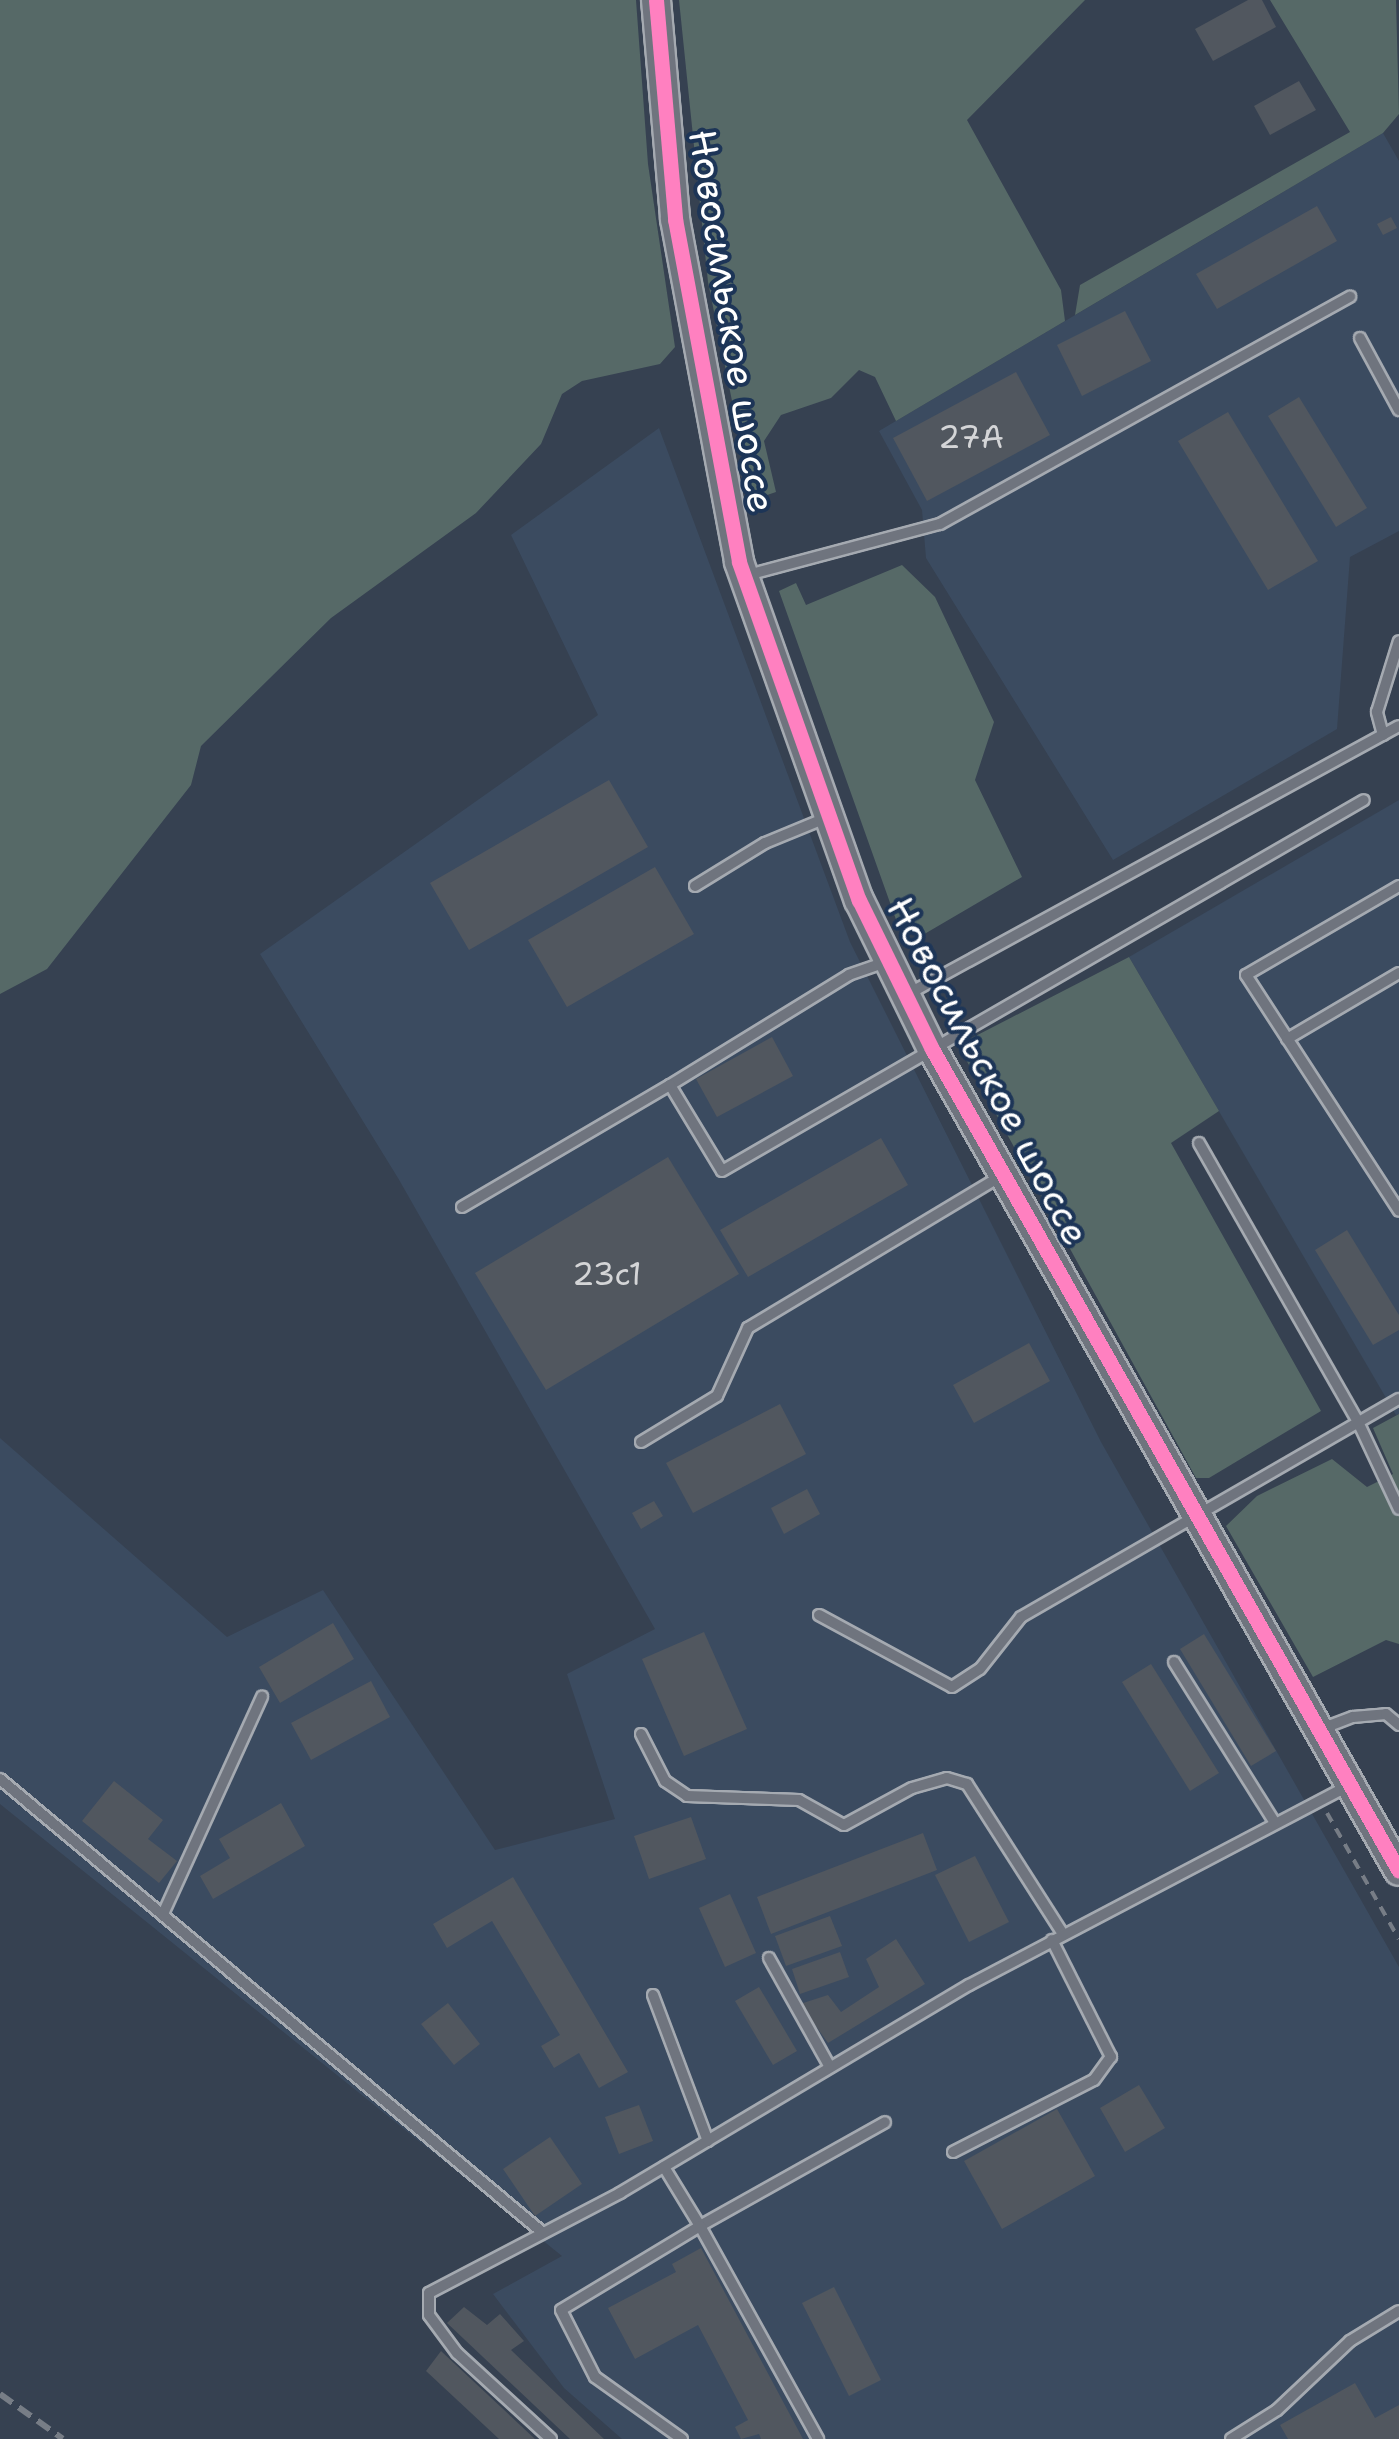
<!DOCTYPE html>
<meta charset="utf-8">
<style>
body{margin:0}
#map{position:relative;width:1399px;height:2439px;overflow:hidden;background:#364151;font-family:"Shantell Sans",sans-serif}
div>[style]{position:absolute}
.built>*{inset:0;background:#3b4b60}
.green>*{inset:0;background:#566967}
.building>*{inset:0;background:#51575f}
.path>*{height:4px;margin-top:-2px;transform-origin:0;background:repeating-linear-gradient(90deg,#777d86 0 10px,transparent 0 18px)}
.roads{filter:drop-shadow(2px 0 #a5aab1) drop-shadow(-2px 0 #a5aab1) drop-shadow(0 2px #a5aab1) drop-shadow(0 -2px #a5aab1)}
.lane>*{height:10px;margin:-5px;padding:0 5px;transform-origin:5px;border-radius:5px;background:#6f747e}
.secondary>*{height:28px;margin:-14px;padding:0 14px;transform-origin:14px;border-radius:14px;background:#6f747e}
.rail>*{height:6px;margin-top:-3px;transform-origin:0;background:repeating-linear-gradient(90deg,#777d86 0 15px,transparent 0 23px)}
.cycleway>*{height:15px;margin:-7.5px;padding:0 7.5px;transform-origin:7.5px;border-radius:7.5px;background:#ff80c0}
span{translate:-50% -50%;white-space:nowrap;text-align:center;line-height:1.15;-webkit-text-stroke:8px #1d3557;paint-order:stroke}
.number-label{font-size:32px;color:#d4d5d7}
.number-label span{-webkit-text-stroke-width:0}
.street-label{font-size:38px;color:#fff}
</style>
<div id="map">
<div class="built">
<i style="clip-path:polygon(1383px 133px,1399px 161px,1399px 531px,1350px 557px,1337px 729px,1113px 860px,926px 558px,922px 510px,879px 431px)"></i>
<i style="clip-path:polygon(659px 428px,850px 942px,1101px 1442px,1399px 1967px,1399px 2439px,622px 2439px,564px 2388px,493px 2294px,562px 2256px,0 1804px,0 1438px,227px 1637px,323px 1590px,495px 1850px,615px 1819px,567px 1674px,655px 1629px,398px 1178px,260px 954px,598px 715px,511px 535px)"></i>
<i style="clip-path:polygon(1399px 800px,1399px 1414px,1396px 1415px,1129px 957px)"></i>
</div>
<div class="green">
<i style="clip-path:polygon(0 0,636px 0,648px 164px,675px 347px,660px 364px,582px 381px,562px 394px,541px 444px,476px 513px,331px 618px,201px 746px,191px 785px,47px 969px,0 994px)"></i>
<i style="clip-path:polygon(679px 0,1085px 0,967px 120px,1061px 290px,1065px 321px,896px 421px,875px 377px,859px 370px,831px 398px,781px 415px,764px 441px,776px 492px,752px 500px,708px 282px)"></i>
<i style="clip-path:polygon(1270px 0,1396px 0,1399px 114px,1383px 133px,1075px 315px,1080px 285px,1350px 132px)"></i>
<i style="clip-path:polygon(902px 565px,935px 597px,994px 722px,975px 780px,1022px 877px,921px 936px,899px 928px,779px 591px,796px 583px,806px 605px)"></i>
<i style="clip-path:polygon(1129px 957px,1219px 1111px,1171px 1143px,1321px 1411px,1209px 1478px,1196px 1478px,958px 1045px)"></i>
<i style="clip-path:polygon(1399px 1414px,1399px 1644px,1386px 1640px,1313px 1677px,1226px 1526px,1257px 1496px,1332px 1459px,1367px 1487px,1393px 1474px,1373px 1428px)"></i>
</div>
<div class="building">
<i style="clip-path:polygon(1248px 0,1262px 0,1276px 27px,1213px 61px,1195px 29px)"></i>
<i style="clip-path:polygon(1299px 81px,1316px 110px,1270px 135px,1254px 106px)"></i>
<i style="clip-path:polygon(1317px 206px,1337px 241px,1217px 309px,1196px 274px)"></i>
<i style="clip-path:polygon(1391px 217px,1397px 228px,1383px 235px,1377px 224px)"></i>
<i style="clip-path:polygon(1125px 311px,1151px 361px,1082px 396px,1057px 345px)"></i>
<i style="clip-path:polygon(1016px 372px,1050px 435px,927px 501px,893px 438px)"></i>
<i style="clip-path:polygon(1299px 397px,1367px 508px,1336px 527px,1268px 416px)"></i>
<i style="clip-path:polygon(1228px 412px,1318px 561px,1268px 590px,1178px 441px)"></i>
<i style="clip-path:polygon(609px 780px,648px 847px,469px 950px,430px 883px)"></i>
<i style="clip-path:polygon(655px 867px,694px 934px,567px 1007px,528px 940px)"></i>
<i style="clip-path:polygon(772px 1037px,793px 1076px,717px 1117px,696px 1079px)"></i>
<i style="clip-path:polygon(881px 1138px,908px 1185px,748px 1277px,720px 1230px)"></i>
<i style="clip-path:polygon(668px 1157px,739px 1274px,546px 1390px,475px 1273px)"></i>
<i style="clip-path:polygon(1347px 1230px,1399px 1315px,1399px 1330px,1373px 1345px,1315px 1250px)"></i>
<i style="clip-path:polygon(1029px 1343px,1050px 1381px,974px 1423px,953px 1385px)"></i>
<i style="clip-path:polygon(780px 1404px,806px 1454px,693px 1513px,666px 1463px)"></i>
<i style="clip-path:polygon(807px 1489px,820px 1514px,784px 1534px,771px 1508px)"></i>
<i style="clip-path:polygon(654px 1501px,663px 1516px,641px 1529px,632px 1513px)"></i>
<i style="clip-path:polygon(333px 1623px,354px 1659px,280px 1703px,259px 1667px)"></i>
<i style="clip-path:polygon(704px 1632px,747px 1729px,684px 1756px,642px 1659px)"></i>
<i style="clip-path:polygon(1204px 1634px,1276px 1751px,1251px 1766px,1180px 1649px)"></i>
<i style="clip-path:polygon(1151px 1664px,1219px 1773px,1190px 1791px,1122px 1682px)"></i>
<i style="clip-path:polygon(371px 1681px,390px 1717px,311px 1760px,291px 1723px)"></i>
<i style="clip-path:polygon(114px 1781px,163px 1820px,148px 1839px,177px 1861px,159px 1883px,82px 1821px)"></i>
<i style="clip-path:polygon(281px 1803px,305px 1846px,213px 1899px,200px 1876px,230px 1858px,219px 1839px)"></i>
<i style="clip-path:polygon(691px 1817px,706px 1859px,649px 1879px,634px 1836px)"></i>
<i style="clip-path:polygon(923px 1833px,937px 1870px,771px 1934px,757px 1897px)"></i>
<i style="clip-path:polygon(975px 1856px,1009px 1922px,969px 1942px,935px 1875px)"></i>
<i style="clip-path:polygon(513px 1877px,628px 2072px,599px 2088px,579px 2053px,554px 2068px,541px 2046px,560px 2035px,492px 1921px,447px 1948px,433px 1924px)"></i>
<i style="clip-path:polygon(730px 1894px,756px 1953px,725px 1967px,699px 1908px)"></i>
<i style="clip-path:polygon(830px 1916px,842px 1946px,786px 1966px,775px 1936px)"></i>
<i style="clip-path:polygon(896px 1939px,925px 1984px,828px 2043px,800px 2004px,828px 1995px,841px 2012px,879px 1987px,866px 1959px)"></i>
<i style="clip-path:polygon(840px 1952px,849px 1977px,800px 1994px,792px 1969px)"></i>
<i style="clip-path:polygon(759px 1987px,797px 2051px,773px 2065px,735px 2001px)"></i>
<i style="clip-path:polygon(448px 2003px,480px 2044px,454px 2065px,421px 2024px)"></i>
<i style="clip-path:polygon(1139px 2085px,1165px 2128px,1125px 2152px,1100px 2108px)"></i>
<i style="clip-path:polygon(639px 2105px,653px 2141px,619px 2154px,605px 2117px)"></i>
<i style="clip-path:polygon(1057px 2109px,1095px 2176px,1002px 2229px,964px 2161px)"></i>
<i style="clip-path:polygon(550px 2137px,582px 2184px,535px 2216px,503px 2169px)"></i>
<i style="clip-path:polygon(701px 2248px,803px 2439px,761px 2439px,759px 2434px,741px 2439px,735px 2427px,748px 2420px,698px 2325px,635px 2359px,608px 2308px,676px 2272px,672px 2264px)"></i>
<i style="clip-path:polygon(834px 2287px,881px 2380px,849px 2396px,802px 2303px)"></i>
<i style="clip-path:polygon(464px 2307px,487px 2325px,500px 2314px,524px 2341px,511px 2350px,604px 2439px,570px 2439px,447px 2323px)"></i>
<i style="clip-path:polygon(441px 2351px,535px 2439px,499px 2439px,426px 2371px)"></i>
<i style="clip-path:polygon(1355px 2383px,1375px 2418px,1399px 2405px,1399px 2439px,1288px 2439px,1280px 2425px)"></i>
</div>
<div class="path">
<i style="left:1327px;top:1813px;width:145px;rotate:60.3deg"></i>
</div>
<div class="roads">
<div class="lane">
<i style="left:1360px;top:338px;width:82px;rotate:61.6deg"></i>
<i style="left:744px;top:576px;width:203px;rotate:-14.9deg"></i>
<i style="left:940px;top:524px;width:469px;rotate:-29deg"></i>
<i style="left:1383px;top:735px;width:24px;rotate:-105deg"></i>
<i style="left:1377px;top:712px;width:74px;rotate:-72.8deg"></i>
<i style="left:695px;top:886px;width:82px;rotate:-31.6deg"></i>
<i style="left:765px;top:843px;width:68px;rotate:-22.4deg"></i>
<i style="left:1399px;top:886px;width:177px;rotate:149.8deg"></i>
<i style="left:1246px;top:975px;width:281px;rotate:57deg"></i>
<i style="left:886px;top:962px;width:39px;rotate:161deg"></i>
<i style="left:849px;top:975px;width:210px;rotate:148.4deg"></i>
<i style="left:670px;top:1085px;width:100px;rotate:58.8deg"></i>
<i style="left:722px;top:1171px;width:741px;rotate:-30.02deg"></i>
<i style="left:908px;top:994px;width:559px;rotate:-28.63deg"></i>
<i style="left:1287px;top:1039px;width:130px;rotate:-30.5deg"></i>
<i style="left:1199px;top:1143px;width:321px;rotate:60.3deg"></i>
<i style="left:1358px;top:1422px;width:96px;rotate:64.8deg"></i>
<i style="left:462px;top:1207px;width:241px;rotate:-30.4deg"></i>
<i style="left:641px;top:1442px;width:89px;rotate:-31.2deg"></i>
<i style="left:717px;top:1396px;width:75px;rotate:-65.5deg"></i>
<i style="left:748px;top:1328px;width:297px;rotate:-31deg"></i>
<i style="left:819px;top:1615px;width:151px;rotate:28.4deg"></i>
<i style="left:952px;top:1687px;width:33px;rotate:-33deg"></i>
<i style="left:980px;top:1669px;width:66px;rotate:-51.7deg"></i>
<i style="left:1021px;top:1617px;width:436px;rotate:-30deg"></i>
<i style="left:1174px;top:1662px;width:190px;rotate:57.9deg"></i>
<i style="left:1321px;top:1729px;width:34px;rotate:-21deg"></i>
<i style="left:1353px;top:1717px;width:33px;rotate:-5deg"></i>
<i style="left:1386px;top:1714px;width:17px;rotate:40deg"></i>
<i style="left:641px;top:1734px;width:53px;rotate:62.9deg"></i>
<i style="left:665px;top:1781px;width:27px;rotate:34deg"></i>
<i style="left:687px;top:1796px;width:112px;rotate:2deg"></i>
<i style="left:799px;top:1800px;width:51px;rotate:29.1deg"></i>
<i style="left:844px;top:1825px;width:77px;rotate:-28.6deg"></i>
<i style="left:912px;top:1788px;width:36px;rotate:-16deg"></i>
<i style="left:947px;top:1778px;width:21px;rotate:17deg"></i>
<i style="left:967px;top:1784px;width:178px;rotate:57.4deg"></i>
<i style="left:0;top:1779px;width:706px;rotate:39.89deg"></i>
<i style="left:163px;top:1914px;width:239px;rotate:-65.5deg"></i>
<i style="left:769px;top:1958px;width:125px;rotate:60.8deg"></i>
<i style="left:653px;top:1995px;width:156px;rotate:69.4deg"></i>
<i style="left:953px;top:2152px;width:158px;rotate:-27.1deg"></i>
<i style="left:1094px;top:2080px;width:29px;rotate:-54deg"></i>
<i style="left:1111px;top:2057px;width:131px;rotate:-116.8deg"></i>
<i style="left:664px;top:2167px;width:69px;rotate:58.6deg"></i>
<i style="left:700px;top:2226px;width:212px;rotate:-29.3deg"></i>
<i style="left:551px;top:2439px;width:127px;rotate:-137.5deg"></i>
<i style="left:457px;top:2353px;width:47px;rotate:-126.4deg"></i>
<i style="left:429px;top:2315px;width:22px;rotate:-90deg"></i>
<i style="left:429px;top:2293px;width:216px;rotate:-27.6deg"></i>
<i style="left:620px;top:2193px;width:406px;rotate:-30.8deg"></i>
<i style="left:969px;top:1985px;width:430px;rotate:-27.7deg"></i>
<i style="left:682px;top:2439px;width:107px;rotate:-144.5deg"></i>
<i style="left:595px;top:2377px;width:75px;rotate:-116.9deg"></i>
<i style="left:561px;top:2310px;width:162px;rotate:-31.1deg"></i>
<i style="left:700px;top:2226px;width:244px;rotate:61deg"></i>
<i style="left:1231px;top:2439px;width:54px;rotate:-32.2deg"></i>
<i style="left:1277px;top:2410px;width:100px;rotate:-43.4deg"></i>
<i style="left:1350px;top:2341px;width:57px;rotate:-31.5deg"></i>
</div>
<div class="secondary">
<i style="left:656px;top:0;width:220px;rotate:85deg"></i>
<i style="left:675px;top:219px;width:349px;rotate:79.4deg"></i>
<i style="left:739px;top:562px;width:359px;rotate:70.5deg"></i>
<i style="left:859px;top:900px;width:166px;rotate:63.9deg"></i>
<i style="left:932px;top:1049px;width:945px;rotate:60.4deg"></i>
</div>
</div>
<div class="rail">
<i style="left:0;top:2394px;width:77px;rotate:35.5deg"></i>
</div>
<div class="cycleway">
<i style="left:656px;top:0;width:220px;rotate:85deg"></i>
<i style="left:675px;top:219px;width:349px;rotate:79.4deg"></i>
<i style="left:739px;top:562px;width:359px;rotate:70.5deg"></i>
<i style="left:859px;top:900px;width:166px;rotate:63.9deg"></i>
<i style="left:932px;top:1049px;width:945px;rotate:60.4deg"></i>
</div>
<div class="number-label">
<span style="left:971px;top:437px">27А</span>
<span style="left:607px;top:1274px">23с1</span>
</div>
<div class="street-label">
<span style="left:732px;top:321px;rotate:81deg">Новосильское шоссе</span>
<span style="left:988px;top:1071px;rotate:62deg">Новосильское шоссе</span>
</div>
</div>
